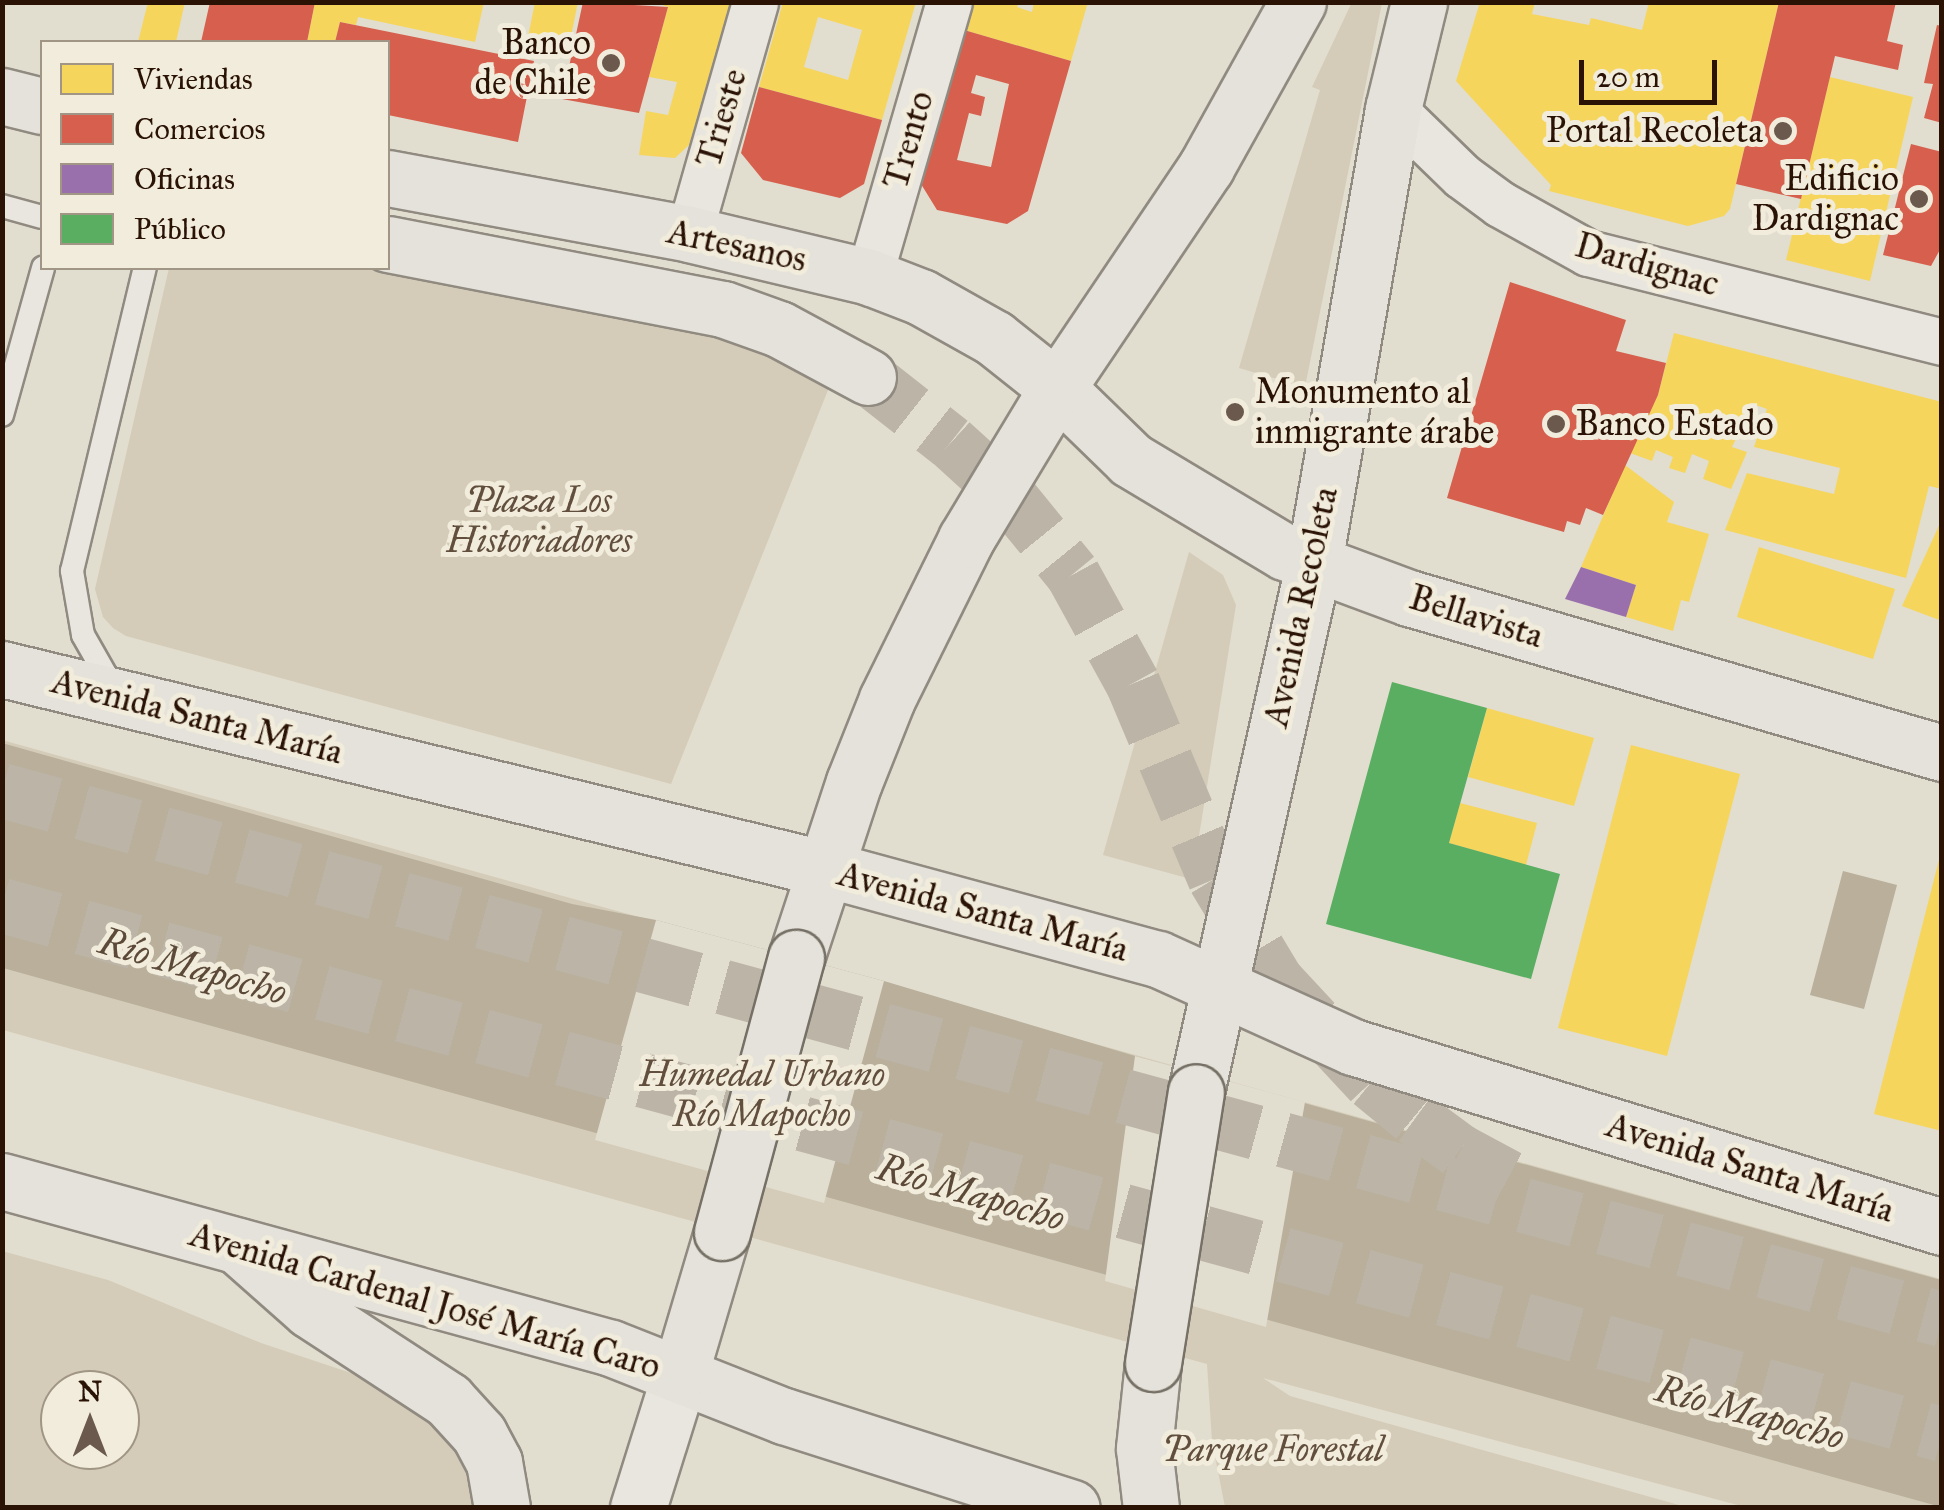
<!DOCTYPE html>
<meta charset="utf-8">
<style>
body{margin:0}
#map{position:relative;width:1944px;height:1510px;overflow:hidden;background:#e1ddcf;font-family:"IM FELL Great Primer",serif}
div>[style]{position:absolute}
.green>*{inset:0;background:#d4ccb8}
.water>*{inset:0;background:#b9af9b}
.pier>*{inset:0;background:#e1ddcf}
.homes>*{inset:0;background:#f6d55c}
.shops>*{inset:0;background:#d6604d}
.offices>*{inset:0;background:#9970ab}
.public>*{inset:0;background:#5aae61}
.motorway-tunnel>*{height:55px;margin-top:-27.5px;transform-origin:0;background:repeating-linear-gradient(90deg,#bcb4a7 0 55px,transparent 0 83px)}
.roads{filter:drop-shadow(2px 0 #908a81) drop-shadow(-2px 0 #908a81) drop-shadow(0 2px #908a81) drop-shadow(0 -2px #908a81)}
.service>*{height:22px;margin:-11px;padding:0 11px;transform-origin:11px;border-radius:11px;background:#e9e6df}
.minor>*{height:45px;margin:-22.5px;padding:0 22.5px;transform-origin:22.5px;border-radius:22.5px;background:#e9e6df}
.secondary>*{height:55px;margin:-27.5px;padding:0 27.5px;transform-origin:27.5px;border-radius:27.5px;background:#e9e6df}
.primary>*{height:55px;margin:-27.5px;padding:0 27.5px;transform-origin:27.5px;border-radius:27.5px;background:#e4e2da}
.motorway>*{height:55px;margin:-27.5px;padding:0 27.5px;transform-origin:27.5px;border-radius:27.5px;background:#e4e2da}
.bridges{filter:drop-shadow(2px 0 #767066) drop-shadow(-2px 0 #767066) drop-shadow(0 2px #767066) drop-shadow(0 -2px #767066)}
.primary-bridge>*{height:55px;margin:-27.5px;padding:0 27.5px;transform-origin:27.5px;border-radius:27.5px;background:#e4e2da}
.dots>*{width:28px;height:28px;translate:-50% -50%;box-sizing:border-box;border:5px solid #f1ecdb;border-radius:50%}
span{translate:-50% -50%;white-space:nowrap;text-align:center;line-height:1.15;-webkit-text-stroke:10px #f1ecdb;paint-order:stroke}
.poi-label{font-size:35px;color:#2a1205}
.right{translate:-100% -50%;text-align:right}
.left{translate:0 -50%;text-align:left}
.street-label{font-size:35px;color:#2a1205}
.park-label{font-size:35px;color:#624e3d;font-style:italic}
.water-label{font-size:38px;color:#5c4938;font-style:italic}
.frame{position:absolute;inset:0;border:5px solid #2a1205;pointer-events:none}
.legend{position:absolute;left:40px;top:40px;width:350px;height:230px;box-sizing:border-box;background:#f1ecdb;border:2px solid #a19585;margin:0;padding:12px 18px;list-style:none;font-size:30px;color:#2a1205}
.legend li{display:flex;align-items:center;gap:20px;height:50px}
.legend b{width:50px;border:2px solid #a19585}
.north{position:absolute;left:40px;top:1370px;width:100px;height:100px;box-sizing:border-box;background:#f1ecdb;border:2px solid #a19585;border-radius:50%;rotate:0deg;font-size:28px;font-weight:700;line-height:40px;text-align:center;color:#2a1205}
.north::after{content:'';display:block;margin:auto;width:35px;height:45px;background:#6a594c;clip-path:polygon(50% 0,100% 100%,50% 72%,0 100%)}
.scale{position:absolute;left:1579px;top:60px;width:138px;height:45px;box-sizing:border-box;border:5px solid #2a1205;border-top:0;padding-left:12px;font-size:30px;line-height:35px;white-space:nowrap;color:#2a1205;-webkit-text-stroke:8px #f1ecdb;paint-order:stroke}
</style>
<div id="map">
<div class="green">
<i style="clip-path:polygon(1352px 2px,1382px 3px,1305px 387px,1239px 368px,1320px 90px,1312px 87px)"></i>
<i style="clip-path:polygon(169px 268px,373px 268px,716px 334px,768px 353px,830px 385px,671px 784px,126px 636px,113px 628px,103px 617px,95px 589px)"></i>
<i style="clip-path:polygon(1189px 552px,1223px 575px,1236px 605px,1195px 861px,1187px 878px,1103px 855px)"></i>
<i style="clip-path:polygon(2px 740px,1941px 1279px,1941px 1507px,1745px 1507px,1263px 1378px,1290px 1396px,1686px 1507px,1225px 1507px,1212px 1441px,1207px 1364px,3px 1030px)"></i>
<i style="clip-path:polygon(evenodd,2px 1251px,108px 1280px,261px 1343px,354px 1374px,412px 1402px,454px 1432px,484px 1507px,3px 1507px,2px 1251px,60px 1390px,120px 1390px,120px 1450px,60px 1450px,60px 1390px)"></i>
</div>
<div class="water">
<i style="clip-path:polygon(2px 743px,572px 904px,656px 920px,884px 981px,1135px 1056px,1941px 1280px,1941px 1507px,3px 968px)"></i>
<i style="clip-path:polygon(1843px 871px,1897px 885px,1864px 1009px,1810px 995px)"></i>
</div>
<div class="pier">
<i style="clip-path:polygon(656px 920px,884px 981px,824px 1203px,595px 1140px)"></i>
<i style="clip-path:polygon(1135px 1056px,1305px 1102px,1266px 1327px,1105px 1281px)"></i>
</div>
<div class="homes">
<i style="clip-path:polygon(148px 2px,185px 2px,176px 42px,138px 42px)"></i>
<i style="clip-path:polygon(315px 2px,484px 2px,475px 42px,358px 17px,356px 25px,340px 22px,335px 42px,307px 42px)"></i>
<i style="clip-path:polygon(535px 2px,578px 2px,567px 56px,526px 47px)"></i>
<i style="clip-path:polygon(654px 2px,730px 2px,689px 145px,675px 158px,639px 155px,646px 111px,668px 115px,677px 82px,649px 77px,668px 7px)"></i>
<i style="clip-path:polygon(evenodd,783px 2px,916px 2px,882px 120px,759px 87px,783px 2px,818px 17px,862px 30px,848px 80px,804px 67px,818px 17px)"></i>
<i style="clip-path:polygon(971px 2px,1019px 2px,1017px 7px,1032px 12px,1034px 2px,1088px 2px,1071px 61px,964px 30px)"></i>
<i style="clip-path:polygon(1480px 2px,1535px 2px,1532px 14px,1589px 25px,1591px 18px,1642px 30px,1649px 2px,1779px 2px,1730px 209px,1724px 216px,1688px 226px,1549px 191px,1551px 185px,1456px 81px)"></i>
<i style="clip-path:polygon(1830px 77px,1913px 97px,1870px 281px,1786px 260px)"></i>
<i style="clip-path:polygon(1674px 333px,1942px 402px,1942px 489px,1929px 486px,1906px 578px,1725px 530px,1747px 473px,1834px 494px,1840px 468px,1754px 447px,1767px 409px,1753px 404px,1732px 447px,1747px 452px,1731px 489px,1703px 479px,1709px 461px,1692px 454px,1685px 473px,1669px 468px,1673px 457px,1656px 450px,1652px 461px,1630px 453px,1658px 395px)"></i>
<i style="clip-path:polygon(1625px 465px,1674px 502px,1667px 522px,1709px 534px,1689px 602px,1681px 600px,1673px 631px,1626px 617px,1636px 585px,1581px 567px)"></i>
<i style="clip-path:polygon(1942px 519px,1942px 621px,1902px 606px)"></i>
<i style="clip-path:polygon(1759px 547px,1895px 589px,1873px 659px,1737px 617px)"></i>
<i style="clip-path:polygon(1487px 708px,1594px 738px,1574px 806px,1468px 777px)"></i>
<i style="clip-path:polygon(1631px 745px,1740px 774px,1667px 1056px,1558px 1028px)"></i>
<i style="clip-path:polygon(1460px 803px,1537px 823px,1526px 865px,1449px 843px)"></i>
<i style="clip-path:polygon(1940px 856px,1942px 856px,1942px 1131px,1874px 1114px)"></i>
</div>
<div class="shops">
<i style="clip-path:polygon(210px 2px,315px 2px,307px 42px,201px 42px)"></i>
<i style="clip-path:polygon(583px 2px,668px 7px,639px 113px,562px 99px)"></i>
<i style="clip-path:polygon(1779px 2px,1896px 2px,1887px 41px,1903px 45px,1898px 70px,1835px 56px,1801px 199px,1736px 184px)"></i>
<i style="clip-path:polygon(340px 22px,534px 61px,518px 142px,388px 115px,388px 42px,335px 42px)"></i>
<i style="clip-path:polygon(1937px 25px,1942px 26px,1942px 123px,1924px 118px,1933px 84px,1924px 83px)"></i>
<i style="clip-path:polygon(evenodd,964px 30px,1071px 61px,1028px 211px,1007px 224px,937px 210px,921px 184px,964px 30px,976px 75px,1009px 84px,991px 167px,957px 160px,969px 113px,981px 116px,985px 97px,971px 93px,976px 75px)"></i>
<i style="clip-path:polygon(759px 87px,882px 120px,864px 184px,840px 198px,763px 180px,741px 153px)"></i>
<i style="clip-path:polygon(1911px 144px,1942px 152px,1942px 246px,1931px 266px,1883px 255px)"></i>
<i style="clip-path:polygon(1510px 282px,1626px 320px,1616px 351px,1666px 363px,1658px 395px,1603px 515px,1586px 508px,1580px 525px,1567px 521px,1564px 532px,1447px 498px)"></i>
</div>
<div class="offices">
<i style="clip-path:polygon(1581px 567px,1636px 585px,1626px 617px,1565px 599px)"></i>
</div>
<div class="public">
<i style="clip-path:polygon(1392px 682px,1487px 708px,1449px 843px,1560px 874px,1531px 979px,1326px 924px)"></i>
</div>
<div class="motorway-tunnel">
<i style="left:868px;top:377px;width:105px;rotate:38.1deg"></i>
<i style="left:951px;top:442px;width:76px;rotate:42.3deg"></i>
<i style="left:1007px;top:493px;width:104px;rotate:50.8deg"></i>
<i style="left:1073px;top:574px;width:124px;rotate:61.2deg"></i>
<i style="left:1133px;top:683px;width:212px;rotate:67.2deg"></i>
<i style="left:1215px;top:878px;width:120px;rotate:59deg"></i>
<i style="left:1277px;top:981px;width:138px;rotate:47.1deg"></i>
<i style="left:1371px;top:1082px;width:57px;rotate:39.3deg"></i>
<i style="left:1415px;top:1118px;width:56px;rotate:36.3deg"></i>
<i style="left:1460px;top:1151px;width:61px;rotate:28.2deg"></i>
<i style="left:2px;top:790px;width:2011px;rotate:15.25deg"></i>
<i style="left:2px;top:905px;width:2011px;rotate:15.25deg"></i>
</div>
<div class="roads">
<div class="service">
<i style="left:2px;top:206px;width:41px;rotate:15.4deg"></i>
<i style="left:2px;top:415px;width:153px;rotate:-74.4deg"></i>
<i style="left:112px;top:686px;width:59px;rotate:-119.6deg"></i>
<i style="left:83px;top:635px;width:65px;rotate:-99.8deg"></i>
<i style="left:72px;top:571px;width:312px;rotate:-76.5deg"></i>
</div>
<div class="minor">
<i style="left:1393px;top:109px;width:96px;rotate:44.2deg"></i>
<i style="left:1462px;top:176px;width:47px;rotate:36.4deg"></i>
<i style="left:1500px;top:204px;width:101px;rotate:29.1deg"></i>
<i style="left:1588px;top:253px;width:365px;rotate:14.1deg"></i>
<i style="left:689px;top:234px;width:241px;rotate:-74.1deg"></i>
<i style="left:869px;top:277px;width:286px;rotate:-73.8deg"></i>
</div>
<div class="secondary">
<i style="left:638px;top:1508px;width:140px;rotate:-72.6deg"></i>
</div>
<div class="primary">
<i style="left:2px;top:96px;width:41px;rotate:14deg"></i>
<i style="left:388px;top:178px;width:306px;rotate:10.5deg"></i>
<i style="left:689px;top:234px;width:185px;rotate:13.4deg"></i>
<i style="left:869px;top:277px;width:56px;rotate:21deg"></i>
<i style="left:921px;top:297px;width:84px;rotate:29.3deg"></i>
<i style="left:994px;top:338px;width:80px;rotate:38.4deg"></i>
<i style="left:1057px;top:388px;width:103px;rotate:44.2deg"></i>
<i style="left:1131px;top:460px;width:179px;rotate:30.9deg"></i>
<i style="left:1285px;top:552px;width:132px;rotate:20.4deg"></i>
<i style="left:1409px;top:598px;width:555px;rotate:16.21deg"></i>
<i style="left:2px;top:669px;width:848px;rotate:13.64deg"></i>
<i style="left:826px;top:869px;width:344px;rotate:15.2deg"></i>
<i style="left:1158px;top:959px;width:214px;rotate:24.3deg"></i>
<i style="left:1353px;top:1047px;width:616px;rotate:16.99deg"></i>
<i style="left:796px;top:958px;width:185px;rotate:-71.8deg"></i>
<i style="left:854px;top:782px;width:89px;rotate:-68.3deg"></i>
<i style="left:887px;top:699px;width:178px;rotate:-63.7deg"></i>
<i style="left:966px;top:539px;width:176px;rotate:-58.9deg"></i>
<i style="left:1057px;top:388px;width:267px;rotate:-56deg"></i>
<i style="left:1206px;top:167px;width:189px;rotate:-60.9deg"></i>
<i style="left:1196px;top:1092px;width:543px;rotate:-77.45deg"></i>
<i style="left:1314px;top:562px;width:460px;rotate:-80.1deg"></i>
<i style="left:1393px;top:109px;width:110px;rotate:-76.3deg"></i>
<i style="left:2px;top:1181px;width:631px;rotate:15.33deg"></i>
<i style="left:611px;top:1348px;width:186px;rotate:21.5deg"></i>
<i style="left:784px;top:1416px;width:302px;rotate:17.7deg"></i>
<i style="left:680px;top:1374px;width:148px;rotate:-73.5deg"></i>
<i style="left:1151px;top:1508px;width:60px;rotate:-96.7deg"></i>
<i style="left:1144px;top:1448px;width:85px;rotate:-84deg"></i>
</div>
<div class="motorway">
<i style="left:388px;top:244px;width:341px;rotate:11deg"></i>
<i style="left:723px;top:309px;width:59px;rotate:19.7deg"></i>
<i style="left:779px;top:329px;width:101px;rotate:28.3deg"></i>
<i style="left:238px;top:1246px;width:96px;rotate:41.6deg"></i>
<i style="left:310px;top:1310px;width:165px;rotate:33.1deg"></i>
<i style="left:448px;top:1400px;width:46px;rotate:47.6deg"></i>
<i style="left:479px;top:1434px;width:32px;rotate:62deg"></i>
<i style="left:494px;top:1462px;width:47px;rotate:80.1deg"></i>
</div>
</div>
<div class="bridges">
<div class="primary-bridge">
<i style="left:722px;top:1232px;width:284px;rotate:-74.9deg"></i>
<i style="left:1153px;top:1363px;width:274px;rotate:-81deg"></i>
</div>
</div>
<div class="dots">
<i style="left:611px;top:63px;background:#6a594c"></i>
<i style="left:1783px;top:131px;background:#6a594c"></i>
<i style="left:1919px;top:199px;background:#6a594c"></i>
<i style="left:1235px;top:412px;background:#6a594c"></i>
<i style="left:1556px;top:424px;background:#6a594c"></i>
</div>
<div class="poi-label">
<span class="right" style="left:591px;top:63px">Banco<br>de Chile</span>
<span class="right" style="left:1763px;top:131px">Portal Recoleta</span>
<span class="right" style="left:1899px;top:199px">Edificio<br>Dardignac</span>
<span class="left" style="left:1255px;top:412px">Monumento al<br>inmigrante árabe</span>
<span class="left" style="left:1576px;top:424px">Banco Estado</span>
</div>
<div class="street-label">
<span style="left:722px;top:118px;rotate:-74deg">Trieste</span>
<span style="left:909px;top:140px;rotate:-74deg">Trento</span>
<span style="left:737px;top:246px;rotate:12deg">Artesanos</span>
<span style="left:1647px;top:265px;rotate:16deg">Dardignac</span>
<span style="left:1301px;top:607px;rotate:-78deg">Avenida Recoleta</span>
<span style="left:1476px;top:617px;rotate:17deg">Bellavista</span>
<span style="left:197px;top:717px;rotate:14deg">Avenida Santa María</span>
<span style="left:983px;top:912px;rotate:15deg">Avenida Santa María</span>
<span style="left:1750px;top:1168px;rotate:17deg">Avenida Santa María</span>
<span style="left:425px;top:1301px;rotate:16deg">Avenida Cardenal José María Caro</span>
</div>
<div class="park-label">
<span style="left:539px;top:521px">Plaza Los<br>Historiadores</span>
<span style="left:762px;top:1095px">Humedal Urbano<br>Río Mapocho</span>
<span style="left:1273px;top:1450px">Parque Forestal</span>
</div>
<div class="water-label">
<span style="left:193px;top:967px;rotate:16deg">Río Mapocho</span>
<span style="left:971px;top:1193px;rotate:16deg">Río Mapocho</span>
<span style="left:1750px;top:1413px;rotate:15deg">Río Mapocho</span>
</div>
<div class="frame"></div>
<ul class="legend">
<li><b style="height:28px;background:#f6d55c"></b>Viviendas</li>
<li><b style="height:28px;background:#d6604d"></b>Comercios</li>
<li><b style="height:28px;background:#9970ab"></b>Oficinas</li>
<li><b style="height:28px;background:#5aae61"></b>Público</li>
</ul>
<div class="north">N</div>
<div class="scale">20 m</div>
</div>
